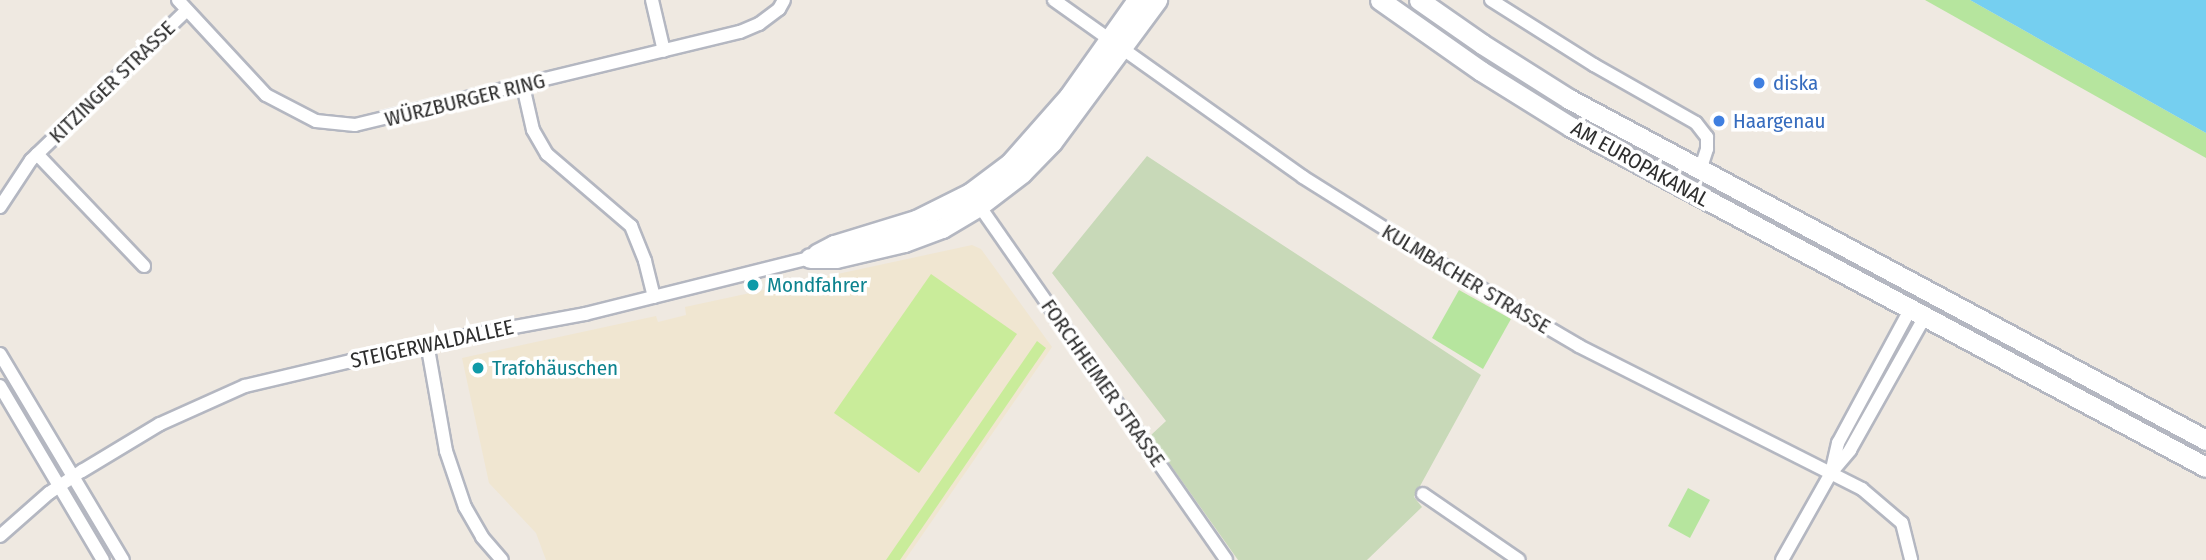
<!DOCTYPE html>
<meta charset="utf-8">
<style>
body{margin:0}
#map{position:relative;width:2206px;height:560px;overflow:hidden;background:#efe9e1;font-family:"Fira Sans Condensed",sans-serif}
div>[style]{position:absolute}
.education>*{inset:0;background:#f0e6d1}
.green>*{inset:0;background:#b6e59e}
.cemetery>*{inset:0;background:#c8d9b8}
.pitch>*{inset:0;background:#c9ec9a}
.water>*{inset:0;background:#75cff0}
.roads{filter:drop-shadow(2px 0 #b4b7c1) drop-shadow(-2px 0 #b4b7c1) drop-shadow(0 2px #b4b7c1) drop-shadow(0 -2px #b4b7c1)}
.street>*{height:12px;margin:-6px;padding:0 6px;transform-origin:6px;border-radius:6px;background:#fff}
.secondary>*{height:19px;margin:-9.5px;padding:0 9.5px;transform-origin:9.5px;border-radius:9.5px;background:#fff}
.dots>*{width:19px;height:19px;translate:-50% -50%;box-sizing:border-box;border:4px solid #fff;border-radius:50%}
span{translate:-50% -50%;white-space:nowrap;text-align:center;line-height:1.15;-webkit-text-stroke:7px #fff;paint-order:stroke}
.street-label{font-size:21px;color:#2e2e2e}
.shop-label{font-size:21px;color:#366cbe}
.left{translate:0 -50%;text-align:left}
.culture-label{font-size:21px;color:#0d838f}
</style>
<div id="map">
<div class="education">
<i style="clip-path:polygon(972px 245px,981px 249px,1052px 347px,905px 560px,546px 560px,536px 533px,489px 483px,462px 358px,656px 316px,658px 322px,686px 315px,685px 307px)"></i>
</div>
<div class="green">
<i style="clip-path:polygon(1925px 0,1970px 0,2206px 133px,2206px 158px)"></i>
<i style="clip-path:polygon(1459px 290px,1511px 319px,1483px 369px,1432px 338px)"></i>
<i style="clip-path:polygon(1688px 488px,1710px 500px,1690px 538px,1668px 526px)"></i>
</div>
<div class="cemetery">
<i style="clip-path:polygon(1147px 156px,1481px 375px,1414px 497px,1422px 507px,1367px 560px,1238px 560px,1150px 436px,1166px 421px,1052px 273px)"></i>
</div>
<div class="pitch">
<i style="clip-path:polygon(931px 274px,1017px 334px,919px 473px,834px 413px)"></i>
<i style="clip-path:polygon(1037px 341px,1046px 348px,900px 560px,886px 560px)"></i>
</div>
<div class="water">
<i style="clip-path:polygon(1970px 0,2206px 0,2206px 133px)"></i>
</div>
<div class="roads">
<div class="street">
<i style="left:178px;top:0;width:129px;rotate:47.2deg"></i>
<i style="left:266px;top:95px;width:56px;rotate:27.5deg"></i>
<i style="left:316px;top:121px;width:39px;rotate:6deg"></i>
<i style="left:355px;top:125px;width:396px;rotate:-13.6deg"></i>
<i style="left:740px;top:32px;width:21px;rotate:-23deg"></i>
<i style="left:759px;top:24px;width:25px;rotate:-37deg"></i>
<i style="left:779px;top:9px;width:10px;rotate:-61deg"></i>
<i style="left:652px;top:0;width:52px;rotate:76.8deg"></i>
<i style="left:1054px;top:0;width:305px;rotate:35.4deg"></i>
<i style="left:1303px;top:177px;width:197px;rotate:32.2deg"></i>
<i style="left:1470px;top:282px;width:126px;rotate:30.4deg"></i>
<i style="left:1579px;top:346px;width:317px;rotate:26.8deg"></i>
<i style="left:1862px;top:489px;width:52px;rotate:40.4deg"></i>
<i style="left:1902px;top:523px;width:38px;rotate:76deg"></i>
<i style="left:1491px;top:0;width:122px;rotate:32.3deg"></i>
<i style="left:1594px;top:65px;width:117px;rotate:29.6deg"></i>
<i style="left:1696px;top:123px;width:18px;rotate:52deg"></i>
<i style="left:1707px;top:137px;width:12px;rotate:90deg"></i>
<i style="left:1707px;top:149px;width:23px;rotate:108deg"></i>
<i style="left:523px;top:86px;width:45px;rotate:77.2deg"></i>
<i style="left:533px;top:130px;width:28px;rotate:60deg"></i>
<i style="left:547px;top:154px;width:111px;rotate:40.6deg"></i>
<i style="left:631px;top:226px;width:38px;rotate:68deg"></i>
<i style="left:645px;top:261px;width:37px;rotate:76deg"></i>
<i style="left:37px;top:154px;width:155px;rotate:46.3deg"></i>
<i style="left:976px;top:201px;width:437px;rotate:55.1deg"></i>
<i style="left:0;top:207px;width:56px;rotate:-56.6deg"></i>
<i style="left:31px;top:160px;width:216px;rotate:-43.9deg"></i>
<i style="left:427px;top:343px;width:110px;rotate:80deg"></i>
<i style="left:446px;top:451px;width:59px;rotate:71.3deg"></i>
<i style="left:465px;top:507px;width:34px;rotate:60deg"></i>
<i style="left:482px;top:537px;width:30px;rotate:49deg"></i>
<i style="left:0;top:354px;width:240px;rotate:59.2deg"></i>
<i style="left:0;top:386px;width:202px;rotate:59.4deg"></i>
<i style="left:1832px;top:469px;width:27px;rotate:-77deg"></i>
<i style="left:1838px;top:443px;width:151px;rotate:-61.6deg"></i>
<i style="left:1423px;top:494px;width:116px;rotate:34.5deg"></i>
<i style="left:0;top:536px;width:65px;rotate:-41.3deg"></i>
<i style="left:49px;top:493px;width:40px;rotate:-34deg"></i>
<i style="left:82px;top:471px;width:91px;rotate:-31.1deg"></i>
<i style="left:160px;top:424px;width:93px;rotate:-24.1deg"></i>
<i style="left:245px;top:386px;width:187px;rotate:-13.3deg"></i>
<i style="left:427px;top:343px;width:161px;rotate:-10.4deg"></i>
<i style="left:585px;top:314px;width:232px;rotate:-14deg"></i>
<i style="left:1782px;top:560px;width:100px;rotate:-60.6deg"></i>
<i style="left:1831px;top:473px;width:30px;rotate:-50deg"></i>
<i style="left:1850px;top:450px;width:151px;rotate:-60.7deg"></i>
</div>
<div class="secondary">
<i style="left:1380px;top:0;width:123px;rotate:35.1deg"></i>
<i style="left:1481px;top:71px;width:106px;rotate:31.9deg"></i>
<i style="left:1571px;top:127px;width:720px;rotate:28.17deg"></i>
<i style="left:1419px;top:0;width:77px;rotate:34.9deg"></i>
<i style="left:1482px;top:44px;width:103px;rotate:32.3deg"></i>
<i style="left:1569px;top:99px;width:723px;rotate:28.16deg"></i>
<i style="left:817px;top:254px;width:19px;rotate:-28deg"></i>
<i style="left:834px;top:245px;width:86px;rotate:-17deg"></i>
<i style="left:916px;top:220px;width:60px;rotate:-26.6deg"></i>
<i style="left:970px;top:193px;width:50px;rotate:-36.9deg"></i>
<i style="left:1010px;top:163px;width:89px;rotate:-48.6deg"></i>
<i style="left:1069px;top:96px;width:118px;rotate:-54.7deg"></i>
<i style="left:810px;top:258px;width:26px"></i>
<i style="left:836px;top:258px;width:70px;rotate:-13.2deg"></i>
<i style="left:904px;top:242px;width:40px;rotate:-20.2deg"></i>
<i style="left:942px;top:228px;width:43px;rotate:-30.7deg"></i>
<i style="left:979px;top:206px;width:54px;rotate:-37.5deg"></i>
<i style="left:1022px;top:173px;width:43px;rotate:-45.9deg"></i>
<i style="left:1052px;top:142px;width:177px;rotate:-53.5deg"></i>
</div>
</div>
<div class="dots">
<i style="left:1759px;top:83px;background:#3f7fe0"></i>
<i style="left:1719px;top:121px;background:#3f7fe0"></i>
<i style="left:753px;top:285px;background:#0f9aa8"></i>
<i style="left:478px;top:368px;background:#0f9aa8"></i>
</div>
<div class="street-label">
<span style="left:112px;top:82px;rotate:-44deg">KITZINGER STRASSE</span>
<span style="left:465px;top:100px;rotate:-14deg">WÜRZBURGER RING</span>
<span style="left:1640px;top:164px;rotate:29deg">AM EUROPAKANAL</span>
<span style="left:1466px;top:279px;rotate:31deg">KULMBACHER STRASSE</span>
<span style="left:432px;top:344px;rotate:-12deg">STEIGERWALDALLEE</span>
<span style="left:1103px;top:383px;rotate:55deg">FORCHHEIMER STRASSE</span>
</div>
<div class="shop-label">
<span class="left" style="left:1773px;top:83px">diska</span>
<span class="left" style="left:1733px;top:121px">Haargenau</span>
</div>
<div class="culture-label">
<span class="left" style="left:767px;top:285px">Mondfahrer</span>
<span class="left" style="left:492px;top:368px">Trafohäuschen</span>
</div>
</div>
